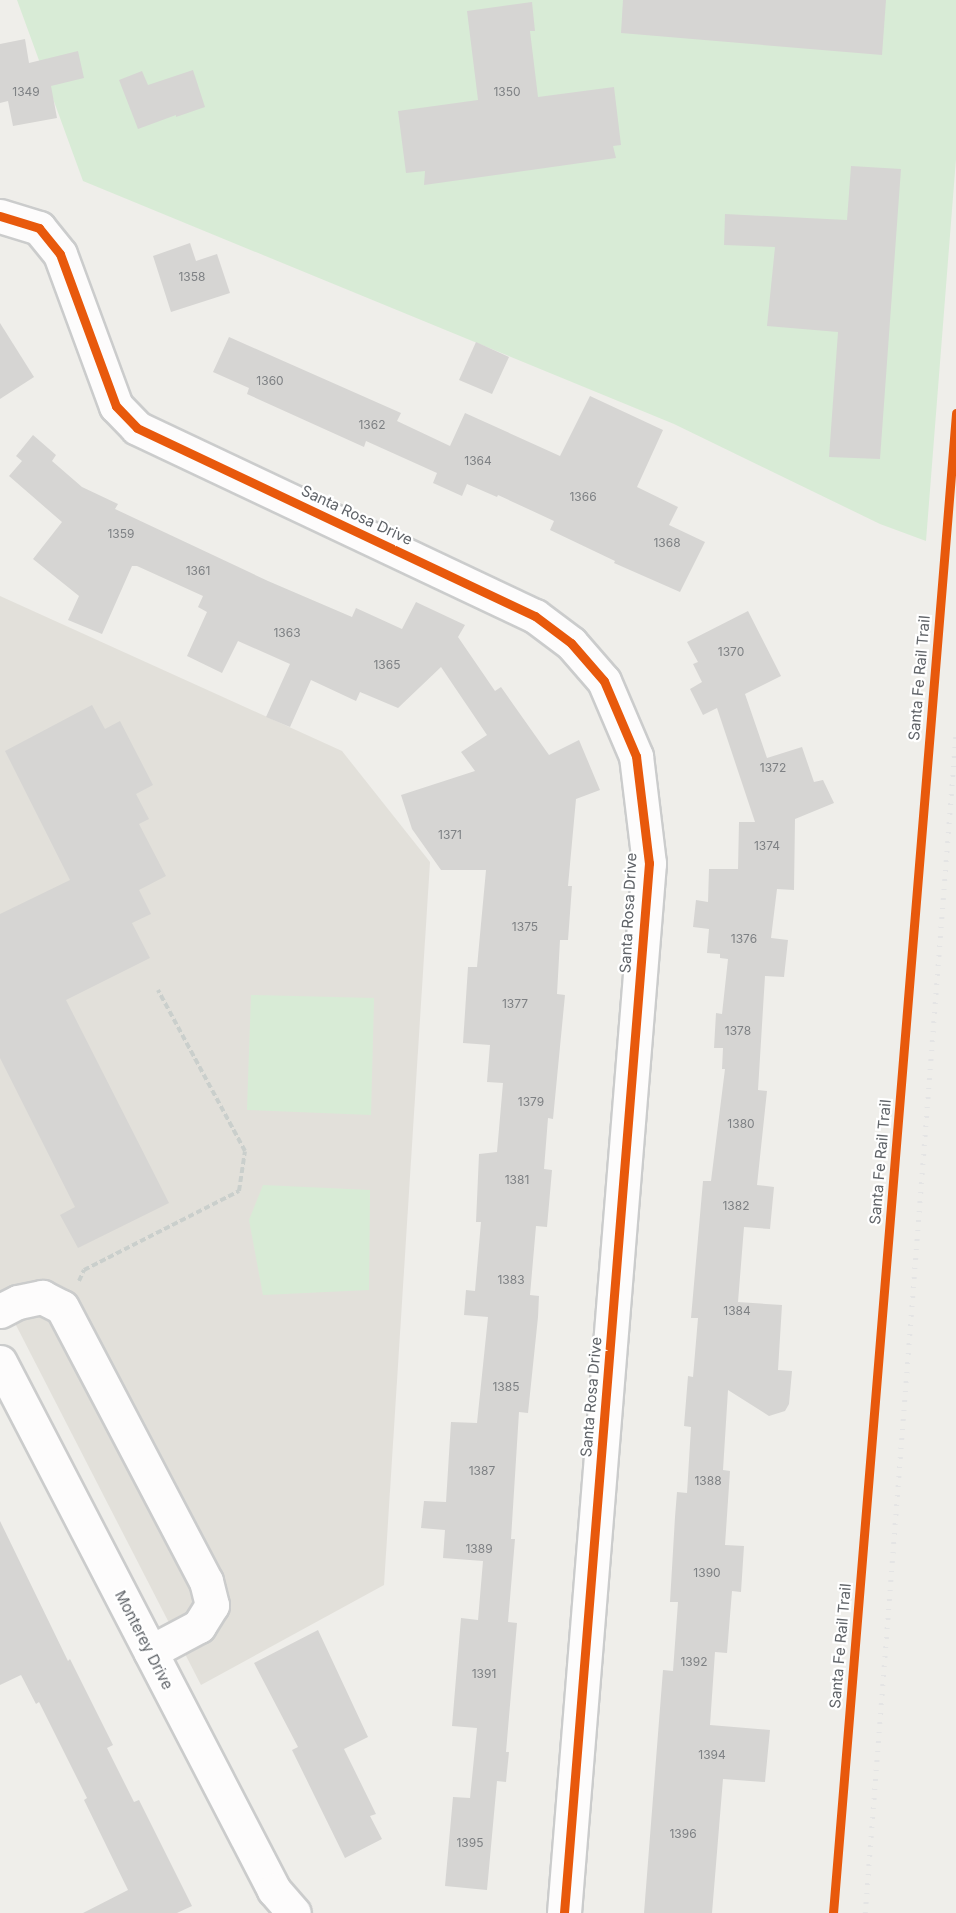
<!DOCTYPE html>
<style>
body{margin:0}
#map{position:relative;width:956px;height:1913px;overflow:hidden;background:#efeeea;font-family:Inter,sans-serif}
div>[style]{position:absolute}
.education>*{inset:0;background:#e2e0da}
.green>*{inset:0;background:#d8ebd6}
.building>*{inset:0;background:#d6d5d3}
.path>*{height:4px;margin-top:-2px;transform-origin:0;background:repeating-linear-gradient(90deg,#cacfcc 0 6px,transparent 0 9px)}
.roads{filter:drop-shadow(2px 0 #cbcccc) drop-shadow(-2px 0 #cbcccc) drop-shadow(0 2px #cbcccc) drop-shadow(0 -2px #cbcccc)}
.minor>*{height:33px;margin:-16.5px;padding:0 16.5px;transform-origin:16.5px;border-radius:16.5px;background:#fdfcfc}
.rail>*{height:4.5px;margin-top:-2.25px;transform-origin:0;background:repeating-linear-gradient(90deg,#e4e4e4 0 1.5px,transparent 0 9.5px)}
.cycleway>*{height:9px;margin:-4.5px;padding:0 4.5px;transform-origin:4.5px;border-radius:4.5px;background:#e8590c}
span{translate:-50% -50%;white-space:nowrap;text-align:center;line-height:1.15;-webkit-text-stroke:4.5px #fff;paint-order:stroke}
.number-label{font-size:12px;color:#7e8184}
.number-label span{-webkit-text-stroke-width:0}
.street-label{font-size:15px;color:#5f6368}
</style>
<div id="map">
<div class="education">
<i style="clip-path:polygon(0 596px,342px 751px,430px 862px,384px 1585px,201px 1685px,0 1294px)"></i>
</div>
<div class="green">
<i style="clip-path:polygon(17px 0,956px 0,956px 159px,926px 541px,880px 524px,674px 424px,83px 181px)"></i>
<i style="clip-path:polygon(251px 995px,374px 998px,371px 1115px,247px 1110px)"></i>
<i style="clip-path:polygon(263px 1185px,370px 1190px,369px 1290px,263px 1295px,249px 1220px)"></i>
</div>
<div class="building">
<i style="clip-path:polygon(623px 0,886px 0,882px 55px,621px 33px)"></i>
<i style="clip-path:polygon(532px 2px,535px 31px,530px 31px,538px 97px,614px 87px,621px 145px,613px 146px,616px 158px,424px 185px,425px 171px,406px 173px,398px 111px,478px 100px,467px 11px)"></i>
<i style="clip-path:polygon(25px 39px,29px 63px,78px 51px,84px 78px,51px 86px,57px 118px,13px 126px,8px 101px,0 103px,0 44px)"></i>
<i style="clip-path:polygon(193px 70px,205px 107px,176px 117px,176px 115px,138px 129px,119px 80px,142px 71px,148px 85px)"></i>
<i style="clip-path:polygon(851px 166px,901px 169px,880px 459px,829px 457px,838px 332px,767px 326px,775px 247px,724px 245px,725px 214px,847px 220px)"></i>
<i style="clip-path:polygon(190px 243px,196px 261px,217px 254px,230px 293px,171px 312px,153px 256px)"></i>
<i style="clip-path:polygon(0 323px,34px 377px,0 399px)"></i>
<i style="clip-path:polygon(229px 337px,401px 413px,397px 421px,450px 446px,465px 413px,560px 456px,590px 396px,663px 430px,637px 487px,678px 507px,669px 525px,705px 542px,680px 592px,614px 563px,615px 561px,550px 530px,554px 521px,498px 495px,497px 497px,467px 484px,462px 496px,433px 483px,437px 473px,366px 441px,364px 447px,247px 394px,249px 388px,213px 372px)"></i>
<i style="clip-path:polygon(476px 342px,509px 357px,492px 394px,459px 380px)"></i>
<i style="clip-path:polygon(33px 435px,56px 455px,52px 461px,82px 487px,118px 504px,115px 509px,268px 581px,352px 617px,356px 608px,402px 629px,416px 602px,465px 625px,458px 637px,495px 691px,501px 687px,549px 755px,579px 740px,600px 790px,576px 799px,568px 886px,572px 886px,568px 940px,560px 940px,557px 994px,565px 995px,553px 1119px,548px 1118px,544px 1169px,552px 1170px,547px 1227px,536px 1226px,530px 1295px,539px 1296px,538px 1317px,528px 1413px,519px 1412px,511px 1539px,515px 1539px,508px 1622px,517px 1623px,506px 1752px,509px 1752px,506px 1782px,497px 1781px,487px 1890px,445px 1886px,453px 1797px,470px 1798px,477px 1728px,452px 1726px,461px 1618px,478px 1620px,483px 1561px,443px 1558px,445px 1530px,421px 1528px,424px 1501px,446px 1502px,451px 1422px,477px 1423px,488px 1317px,464px 1315px,466px 1290px,475px 1291px,481px 1222px,476px 1222px,479px 1154px,497px 1152px,503px 1083px,487px 1082px,490px 1045px,463px 1043px,468px 967px,477px 967px,486px 870px,441px 870px,412px 829px,401px 795px,475px 771px,461px 752px,487px 735px,441px 667px,398px 708px,360px 692px,356px 701px,311px 680px,290px 727px,266px 717px,290px 664px,238px 641px,222px 673px,187px 656px,207px 612px,198px 607px,203px 596px,137px 566px,132px 566px,102px 634px,68px 620px,79px 596px,33px 559px,62px 522px,9px 476px,22px 461px,16px 456px)"></i>
<i style="clip-path:polygon(748px 611px,781px 676px,745px 694px,767px 758px,802px 747px,814px 782px,823px 780px,834px 803px,795px 819px,794px 890px,777px 889px,771px 938px,788px 940px,784px 977px,765px 976px,758px 1090px,767px 1091px,757px 1185px,774px 1187px,770px 1229px,744px 1227px,738px 1302px,782px 1305px,778px 1370px,792px 1371px,789px 1404px,785px 1411px,769px 1416px,728px 1390px,723px 1470px,730px 1471px,725px 1545px,744px 1546px,741px 1592px,732px 1591px,727px 1653px,715px 1652px,710px 1725px,770px 1730px,765px 1782px,723px 1779px,712px 1913px,644px 1913px,663px 1670px,673px 1671px,678px 1602px,670px 1602px,675px 1517px,677px 1492px,687px 1493px,691px 1427px,684px 1426px,688px 1376px,693px 1377px,698px 1318px,691px 1318px,703px 1181px,711px 1181px,725px 1069px,722px 1069px,723px 1048px,714px 1048px,716px 1013px,722px 1014px,728px 959px,720px 958px,720px 954px,707px 953px,709px 929px,693px 927px,696px 900px,708px 902px,709px 869px,738px 869px,739px 822px,755px 822px,717px 708px,703px 715px,690px 689px,702px 682px,693px 664px,698px 662px,687px 642px)"></i>
<i style="clip-path:polygon(92px 705px,105px 729px,120px 721px,153px 785px,136px 794px,149px 819px,139px 824px,166px 876px,139px 890px,151px 914px,132px 923px,150px 958px,66px 1000px,169px 1203px,78px 1248px,60px 1215px,75px 1207px,0 1058px,0 914px,70px 880px,5px 751px)"></i>
<i style="clip-path:polygon(0 1521px,68px 1661px,70px 1659px,113px 1745px,107px 1748px,134px 1802px,139px 1800px,192px 1906px,177px 1913px,83px 1913px,128px 1890px,84px 1800px,87px 1798px,39px 1702px,36px 1704px,21px 1675px,0 1685px)"></i>
<i style="clip-path:polygon(318px 1630px,368px 1737px,344px 1749px,376px 1814px,370px 1816px,382px 1839px,345px 1858px,292px 1750px,298px 1747px,254px 1663px)"></i>
</div>
<div class="path">
<i style="left:79px;top:1281px;width:12px;rotate:-66deg"></i>
<i style="left:84px;top:1270px;width:174px;rotate:-27deg"></i>
<i style="left:239px;top:1191px;width:40px;rotate:-81.5deg"></i>
<i style="left:245px;top:1151px;width:183px;rotate:-118.4deg"></i>
</div>
<div class="roads">
<div class="minor">
<i style="left:0;top:216px;width:41px;rotate:17.1deg"></i>
<i style="left:39px;top:228px;width:33px;rotate:51deg"></i>
<i style="left:60px;top:254px;width:162px;rotate:69.8deg"></i>
<i style="left:116px;top:406px;width:30px;rotate:46deg"></i>
<i style="left:137px;top:428px;width:440px;rotate:25.3deg"></i>
<i style="left:535px;top:616px;width:45px;rotate:36.9deg"></i>
<i style="left:571px;top:643px;width:50px;rotate:49deg"></i>
<i style="left:604px;top:681px;width:82px;rotate:66.9deg"></i>
<i style="left:636px;top:756px;width:108px;rotate:83.1deg"></i>
<i style="left:649px;top:863px;width:1053px;rotate:94.63deg"></i>
<i style="left:0;top:1311px;width:20px;rotate:-27deg"></i>
<i style="left:18px;top:1302px;width:25px;rotate:-12deg"></i>
<i style="left:42px;top:1297px;width:22px;rotate:27deg"></i>
<i style="left:62px;top:1307px;width:310px;rotate:62.3deg"></i>
<i style="left:206px;top:1581px;width:25px;rotate:76deg"></i>
<i style="left:212px;top:1605px;width:25px;rotate:122deg"></i>
<i style="left:199px;top:1626px;width:55px;rotate:152deg"></i>
<i style="left:0;top:1362px;width:595px;rotate:62.57deg"></i>
<i style="left:274px;top:1890px;width:30px;rotate:49deg"></i>
</div>
</div>
<div class="rail">
<i style="left:865px;top:1913px;width:1186px;rotate:-85.6deg"></i>
</div>
<div class="cycleway">
<i style="left:0;top:216px;width:41px;rotate:17.1deg"></i>
<i style="left:39px;top:228px;width:33px;rotate:51deg"></i>
<i style="left:60px;top:254px;width:162px;rotate:69.8deg"></i>
<i style="left:116px;top:406px;width:30px;rotate:46deg"></i>
<i style="left:137px;top:428px;width:440px;rotate:25.3deg"></i>
<i style="left:535px;top:616px;width:45px;rotate:36.9deg"></i>
<i style="left:571px;top:643px;width:50px;rotate:49deg"></i>
<i style="left:604px;top:681px;width:82px;rotate:66.9deg"></i>
<i style="left:636px;top:756px;width:108px;rotate:83.1deg"></i>
<i style="left:649px;top:863px;width:1053px;rotate:94.63deg"></i>
<i style="left:833px;top:1913px;width:1505px;rotate:-85.31deg"></i>
</div>
<div class="number-label">
<span style="left:26px;top:92px">1349</span>
<span style="left:507px;top:92px">1350</span>
<span style="left:192px;top:277px">1358</span>
<span style="left:270px;top:381px">1360</span>
<span style="left:372px;top:425px">1362</span>
<span style="left:478px;top:461px">1364</span>
<span style="left:583px;top:497px">1366</span>
<span style="left:121px;top:534px">1359</span>
<span style="left:667px;top:543px">1368</span>
<span style="left:198px;top:571px">1361</span>
<span style="left:287px;top:633px">1363</span>
<span style="left:731px;top:652px">1370</span>
<span style="left:387px;top:665px">1365</span>
<span style="left:773px;top:768px">1372</span>
<span style="left:450px;top:835px">1371</span>
<span style="left:767px;top:846px">1374</span>
<span style="left:525px;top:927px">1375</span>
<span style="left:744px;top:939px">1376</span>
<span style="left:515px;top:1004px">1377</span>
<span style="left:738px;top:1031px">1378</span>
<span style="left:531px;top:1102px">1379</span>
<span style="left:741px;top:1124px">1380</span>
<span style="left:517px;top:1180px">1381</span>
<span style="left:736px;top:1206px">1382</span>
<span style="left:511px;top:1280px">1383</span>
<span style="left:737px;top:1311px">1384</span>
<span style="left:506px;top:1387px">1385</span>
<span style="left:482px;top:1471px">1387</span>
<span style="left:708px;top:1481px">1388</span>
<span style="left:479px;top:1549px">1389</span>
<span style="left:707px;top:1573px">1390</span>
<span style="left:694px;top:1662px">1392</span>
<span style="left:484px;top:1674px">1391</span>
<span style="left:712px;top:1755px">1394</span>
<span style="left:683px;top:1834px">1396</span>
<span style="left:470px;top:1843px">1395</span>
</div>
<div class="street-label">
<span style="left:357px;top:515px;rotate:25deg">Santa Rosa Drive</span>
<span style="left:919px;top:678px;rotate:-85deg">Santa Fe Rail Trail</span>
<span style="left:628px;top:913px;rotate:-87deg">Santa Rosa Drive</span>
<span style="left:880px;top:1162px;rotate:-85deg">Santa Fe Rail Trail</span>
<span style="left:591px;top:1397px;rotate:-85deg">Santa Rosa Drive</span>
<span style="left:144px;top:1640px;rotate:63deg">Monterey Drive</span>
<span style="left:840px;top:1646px;rotate:-85deg">Santa Fe Rail Trail</span>
</div>
</div>
